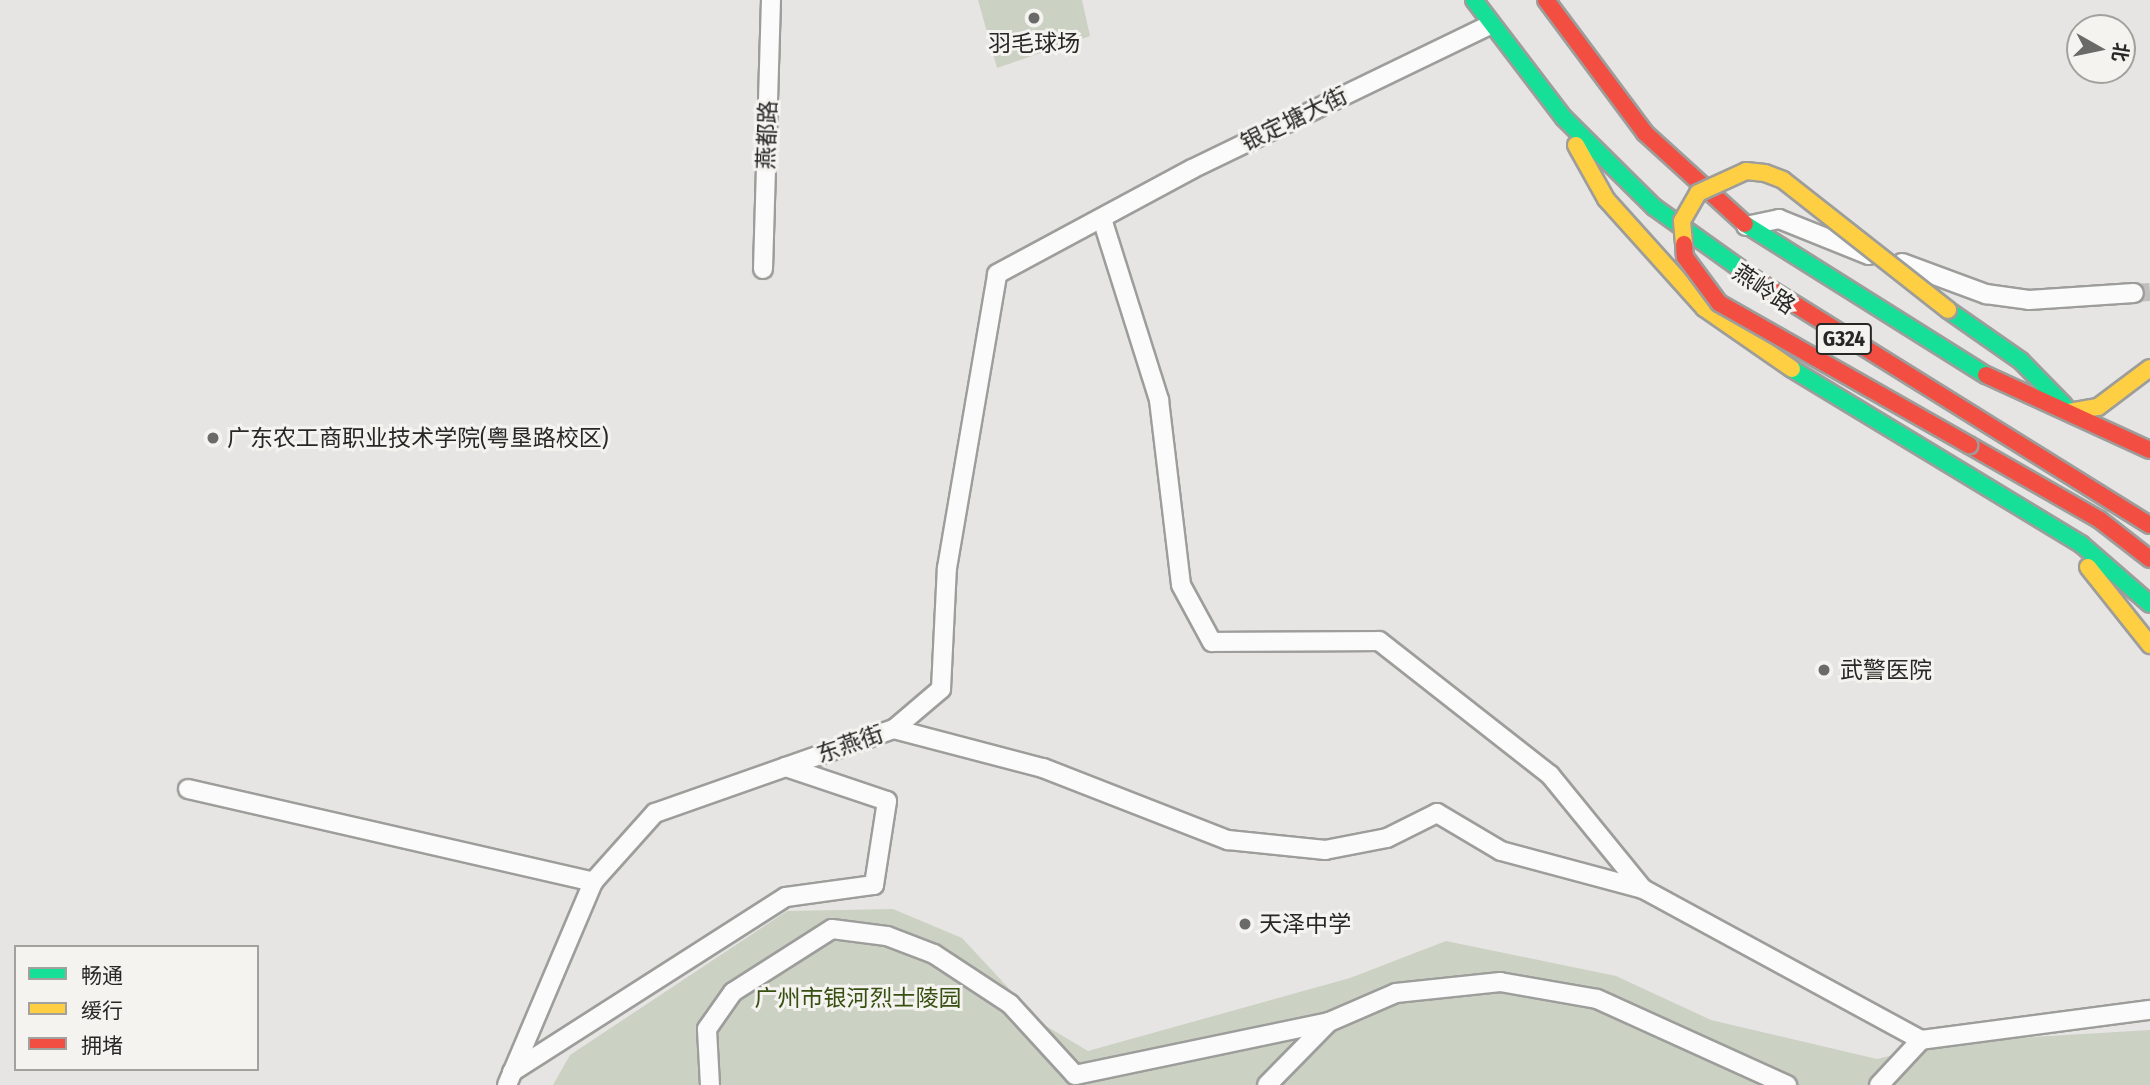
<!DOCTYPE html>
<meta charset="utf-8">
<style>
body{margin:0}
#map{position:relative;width:2150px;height:1085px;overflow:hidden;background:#e6e5e3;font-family:"Fira Sans Condensed","Noto Sans SC",sans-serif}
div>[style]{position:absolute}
.green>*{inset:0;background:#cbd1c3}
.street-tunnel>*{height:18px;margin-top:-9px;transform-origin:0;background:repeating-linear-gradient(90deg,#c0bfbd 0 18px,transparent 0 27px)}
.roads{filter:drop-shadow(2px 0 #9d9d9b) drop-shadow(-2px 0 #9d9d9b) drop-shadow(0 2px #9d9d9b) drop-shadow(0 -2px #9d9d9b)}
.street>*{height:18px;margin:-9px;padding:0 9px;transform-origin:9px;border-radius:9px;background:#fbfbfb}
.fast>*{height:16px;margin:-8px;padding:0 8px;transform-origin:8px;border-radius:8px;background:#16e098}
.slow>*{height:16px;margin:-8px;padding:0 8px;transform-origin:8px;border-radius:8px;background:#ffcf43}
.jam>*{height:16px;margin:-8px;padding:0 8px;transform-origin:8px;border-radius:8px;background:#f24e42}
.bridges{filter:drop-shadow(2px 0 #9d9d9b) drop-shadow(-2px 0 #9d9d9b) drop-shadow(0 2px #9d9d9b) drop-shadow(0 -2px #9d9d9b)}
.slow-bridge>*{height:16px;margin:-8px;padding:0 8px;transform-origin:8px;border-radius:8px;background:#ffcf43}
.jam-bridge>*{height:16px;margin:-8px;padding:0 8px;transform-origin:8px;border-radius:8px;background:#f24e42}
.dots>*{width:19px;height:19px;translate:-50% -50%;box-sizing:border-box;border:4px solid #f4f3ef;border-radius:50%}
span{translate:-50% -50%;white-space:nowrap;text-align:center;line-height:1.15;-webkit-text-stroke:6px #f4f3ef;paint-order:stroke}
.shield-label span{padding:2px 5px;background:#f4f3ef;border:2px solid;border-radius:5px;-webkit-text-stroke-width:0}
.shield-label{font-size:21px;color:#272725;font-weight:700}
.poi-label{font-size:23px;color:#272725}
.left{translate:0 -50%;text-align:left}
.street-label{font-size:23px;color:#272725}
.park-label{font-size:23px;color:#374f11}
.legend{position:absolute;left:14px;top:945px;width:245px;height:126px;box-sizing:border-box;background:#f4f3ef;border:2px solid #a2a19e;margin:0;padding:9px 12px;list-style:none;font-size:21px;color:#272725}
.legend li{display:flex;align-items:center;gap:14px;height:35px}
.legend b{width:35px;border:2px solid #a2a19e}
.north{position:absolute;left:2066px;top:14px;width:70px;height:70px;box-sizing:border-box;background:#f4f3ef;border:2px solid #a2a19e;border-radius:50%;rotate:99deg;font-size:19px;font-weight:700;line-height:28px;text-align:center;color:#272725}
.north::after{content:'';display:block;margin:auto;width:24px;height:32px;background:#6a6a68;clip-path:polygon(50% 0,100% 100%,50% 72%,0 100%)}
</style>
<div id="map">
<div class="green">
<i style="clip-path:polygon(978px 0,1082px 0,1090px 36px,997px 68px)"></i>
<i style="clip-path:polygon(893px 909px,962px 938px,1041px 1023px,1088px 1051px,1350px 978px,1446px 941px,1616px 976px,1711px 1020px,1877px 1059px,1948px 1042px,2150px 1030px,2150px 1085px,553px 1085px,570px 1055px,787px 911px)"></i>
</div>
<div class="street-tunnel">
<i style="left:2134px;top:293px;width:16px;rotate:-4deg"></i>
</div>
<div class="roads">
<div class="street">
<i style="left:1103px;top:222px;width:187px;rotate:72.5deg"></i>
<i style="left:1159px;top:400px;width:186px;rotate:83.2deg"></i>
<i style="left:1181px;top:585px;width:65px;rotate:61.5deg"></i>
<i style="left:1212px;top:642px;width:167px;rotate:-0.3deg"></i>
<i style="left:1379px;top:641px;width:217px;rotate:38.1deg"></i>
<i style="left:1550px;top:775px;width:147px;rotate:50.8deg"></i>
<i style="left:1643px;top:889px;width:316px;rotate:28.5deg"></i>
<i style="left:1921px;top:1040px;width:231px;rotate:-7.5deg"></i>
<i style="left:1746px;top:226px;width:34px;rotate:-12deg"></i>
<i style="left:1779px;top:219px;width:97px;rotate:21.8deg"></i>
<i style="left:1902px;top:263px;width:90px;rotate:20.3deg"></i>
<i style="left:1986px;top:294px;width:43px;rotate:7.9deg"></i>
<i style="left:2029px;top:300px;width:105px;rotate:-3.8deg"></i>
<i style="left:763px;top:269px;width:269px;rotate:-88.3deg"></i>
<i style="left:894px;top:729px;width:154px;rotate:14.7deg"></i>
<i style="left:1043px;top:768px;width:199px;rotate:21.3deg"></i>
<i style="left:1228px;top:840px;width:98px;rotate:5.9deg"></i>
<i style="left:1325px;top:850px;width:63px;rotate:-11deg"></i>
<i style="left:1387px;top:838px;width:56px;rotate:-26.6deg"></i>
<i style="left:1437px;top:813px;width:74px;rotate:30.7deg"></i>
<i style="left:1501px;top:851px;width:147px;rotate:15deg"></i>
<i style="left:188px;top:789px;width:416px;rotate:12.9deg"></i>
<i style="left:512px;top:1072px;width:325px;rotate:-32.6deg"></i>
<i style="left:786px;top:897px;width:89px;rotate:-7.8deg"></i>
<i style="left:874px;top:885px;width:85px;rotate:-81.2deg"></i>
<i style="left:887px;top:801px;width:107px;rotate:-161.4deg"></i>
<i style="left:507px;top:1085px;width:220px;rotate:-67deg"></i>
<i style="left:593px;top:882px;width:93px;rotate:-48.1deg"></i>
<i style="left:655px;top:813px;width:253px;rotate:-19.4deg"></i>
<i style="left:894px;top:729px;width:62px;rotate:-40.4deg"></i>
<i style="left:941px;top:689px;width:121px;rotate:-87.2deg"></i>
<i style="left:947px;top:568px;width:298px;rotate:-80.3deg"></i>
<i style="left:997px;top:274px;width:221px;rotate:-28.3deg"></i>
<i style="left:1192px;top:169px;width:331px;rotate:-25.8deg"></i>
<i style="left:710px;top:1085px;width:56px;rotate:-93.1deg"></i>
<i style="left:707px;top:1029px;width:45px;rotate:-54.9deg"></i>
<i style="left:733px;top:992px;width:117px;rotate:-32.5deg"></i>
<i style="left:832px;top:929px;width:55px;rotate:7.3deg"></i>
<i style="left:887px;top:936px;width:50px;rotate:21deg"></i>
<i style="left:934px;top:954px;width:91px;rotate:33.3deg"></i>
<i style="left:1010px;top:1004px;width:96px;rotate:47.5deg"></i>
<i style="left:1075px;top:1075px;width:259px;rotate:-11.8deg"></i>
<i style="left:1329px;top:1022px;width:73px;rotate:-23.4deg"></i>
<i style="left:1396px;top:993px;width:105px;rotate:-6deg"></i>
<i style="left:1500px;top:982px;width:98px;rotate:9.9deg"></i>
<i style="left:1597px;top:999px;width:209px;rotate:24.4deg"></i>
<i style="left:1267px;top:1085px;width:88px;rotate:-45.5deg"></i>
<i style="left:1879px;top:1085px;width:62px;rotate:-47deg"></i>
</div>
<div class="fast">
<i style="left:1474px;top:0;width:148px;rotate:52.7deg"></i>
<i style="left:1564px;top:118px;width:127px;rotate:44.7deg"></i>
<i style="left:1654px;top:207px;width:129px;rotate:35.5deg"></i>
<i style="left:1745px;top:224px;width:284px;rotate:32.1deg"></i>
<i style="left:1948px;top:310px;width:89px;rotate:34.9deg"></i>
<i style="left:2021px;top:361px;width:62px;rotate:45.7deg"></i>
<i style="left:1792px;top:369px;width:338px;rotate:31.2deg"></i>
<i style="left:2081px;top:544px;width:91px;rotate:41deg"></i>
</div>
<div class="slow">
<i style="left:1576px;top:145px;width:62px;rotate:60.9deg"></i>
<i style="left:1606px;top:199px;width:147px;rotate:48deg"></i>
<i style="left:1704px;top:308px;width:107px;rotate:34.7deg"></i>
<i style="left:2069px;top:412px;width:29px;rotate:-10deg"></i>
<i style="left:2098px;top:407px;width:65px;rotate:-36.9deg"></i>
<i style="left:2088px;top:567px;width:100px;rotate:51.5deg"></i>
</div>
<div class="jam">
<i style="left:1546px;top:0;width:166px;rotate:53.3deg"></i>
<i style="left:1645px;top:133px;width:135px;rotate:42.3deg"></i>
<i style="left:1759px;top:282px;width:460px;rotate:31.9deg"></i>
<i style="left:1986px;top:375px;width:180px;rotate:24.6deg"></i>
<i style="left:1969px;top:445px;width:151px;rotate:29.8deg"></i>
<i style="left:2100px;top:520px;width:63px;rotate:38deg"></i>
</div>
</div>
<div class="bridges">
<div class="slow-bridge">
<i style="left:1684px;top:244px;width:23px;rotate:-95deg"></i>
<i style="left:1682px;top:221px;width:32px;rotate:-60deg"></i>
<i style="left:1698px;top:193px;width:53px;rotate:-24.6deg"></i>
<i style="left:1746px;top:171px;width:19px;rotate:6deg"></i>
<i style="left:1765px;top:173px;width:19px;rotate:21deg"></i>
<i style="left:1783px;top:180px;width:210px;rotate:38.2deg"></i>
</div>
<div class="jam-bridge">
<i style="left:1684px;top:244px;width:13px;rotate:86deg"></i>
<i style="left:1685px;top:257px;width:57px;rotate:53.5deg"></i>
<i style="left:1719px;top:303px;width:288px;rotate:29.6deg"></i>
</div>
</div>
<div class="dots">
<i style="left:1034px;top:18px;background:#6a6a68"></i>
<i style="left:213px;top:438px;background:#6a6a68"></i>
<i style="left:1824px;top:670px;background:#6a6a68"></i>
<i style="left:1245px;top:924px;background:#6a6a68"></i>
</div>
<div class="shield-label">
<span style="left:1844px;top:339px">G324</span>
</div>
<div class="poi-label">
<span style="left:1034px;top:43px">羽毛球场</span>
<span class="left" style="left:227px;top:438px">广东农工商职业技术学院(粤垦路校区)</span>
<span class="left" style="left:1840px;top:670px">武警医院</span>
<span class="left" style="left:1259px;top:924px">天泽中学</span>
</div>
<div class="street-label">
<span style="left:1294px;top:119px;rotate:-26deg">银定塘大街</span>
<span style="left:767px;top:135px;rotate:-88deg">燕都路</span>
<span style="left:1764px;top:289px;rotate:34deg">燕岭路</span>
<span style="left:850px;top:744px;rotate:-19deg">东燕街</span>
</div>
<div class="park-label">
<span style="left:858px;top:998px">广州市银河烈士陵园</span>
</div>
<ul class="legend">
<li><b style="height:9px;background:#16e098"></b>畅通</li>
<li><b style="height:9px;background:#ffcf43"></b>缓行</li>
<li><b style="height:9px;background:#f24e42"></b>拥堵</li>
</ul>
<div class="north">北</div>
</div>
